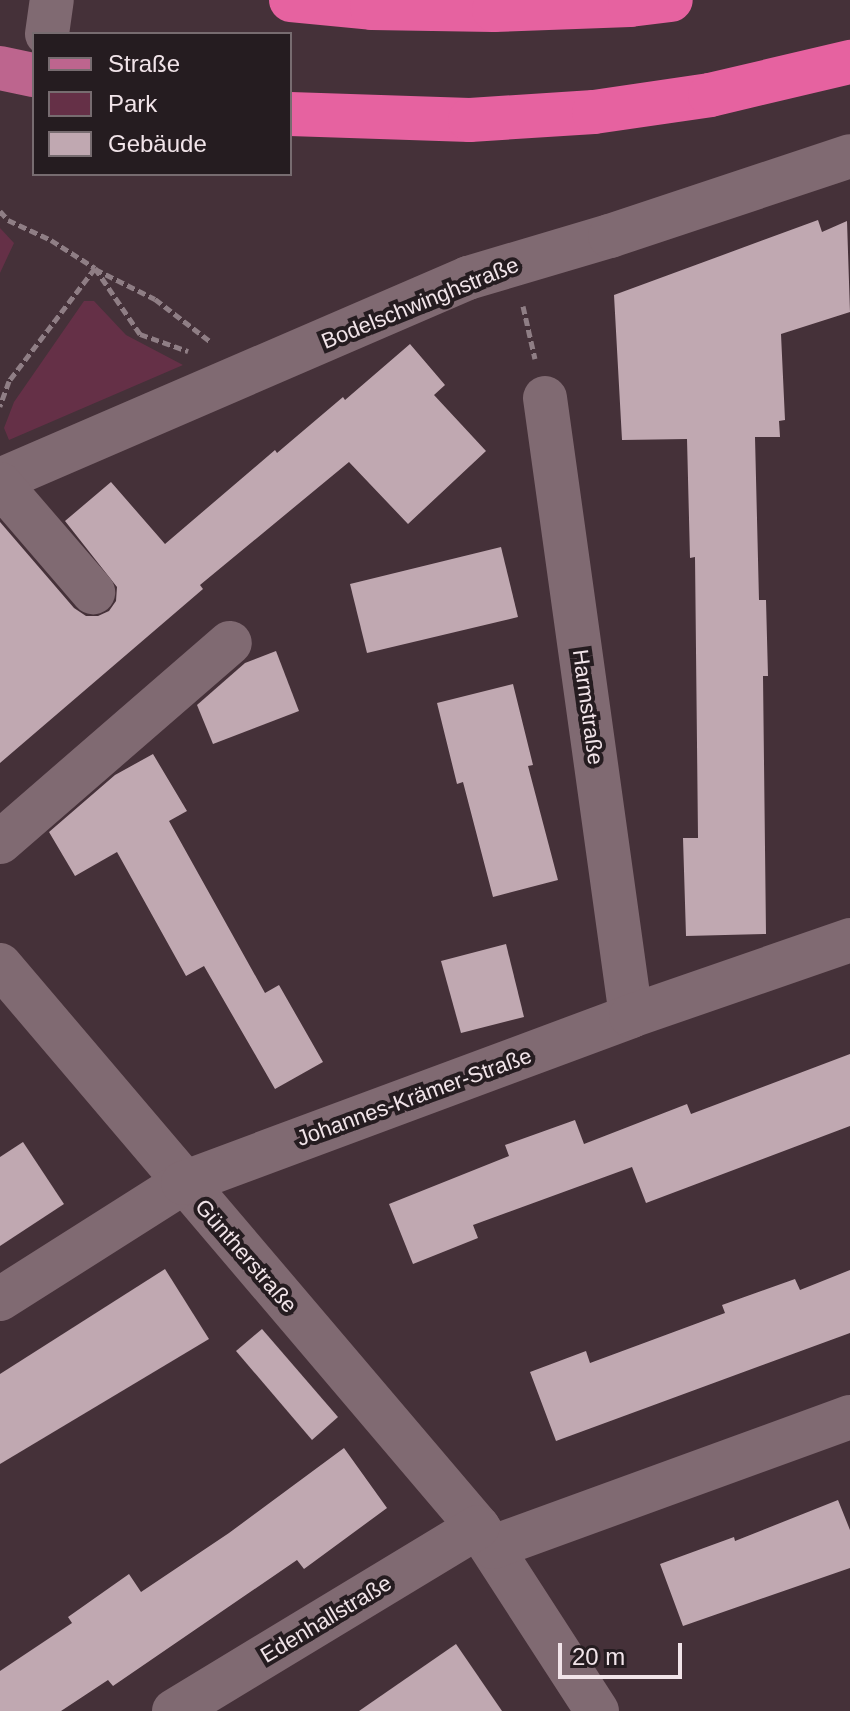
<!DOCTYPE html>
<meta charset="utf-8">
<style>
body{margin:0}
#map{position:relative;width:850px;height:1711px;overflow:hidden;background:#453139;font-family:Helvetica,sans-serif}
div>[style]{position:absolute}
.green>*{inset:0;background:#653047}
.building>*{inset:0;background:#c0a8b1}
.path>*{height:5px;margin-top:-2.5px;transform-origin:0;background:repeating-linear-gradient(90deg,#8f7e85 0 8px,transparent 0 12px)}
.minor>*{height:44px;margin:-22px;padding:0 22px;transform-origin:22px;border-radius:22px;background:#806a72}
.major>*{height:44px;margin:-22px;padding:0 22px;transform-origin:22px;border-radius:22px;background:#bd658e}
.highway>*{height:44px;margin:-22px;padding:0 22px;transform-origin:22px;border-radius:22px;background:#e662a0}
span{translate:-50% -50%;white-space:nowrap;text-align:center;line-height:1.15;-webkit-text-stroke:8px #251c20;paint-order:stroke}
.street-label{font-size:22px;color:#f1e4e9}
.legend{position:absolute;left:32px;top:32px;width:260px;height:144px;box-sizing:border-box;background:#251c20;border:2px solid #776c70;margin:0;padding:10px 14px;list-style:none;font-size:24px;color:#f1e4e9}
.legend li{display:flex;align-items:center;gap:16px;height:40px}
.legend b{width:40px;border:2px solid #776c70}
.scale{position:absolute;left:558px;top:1643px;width:124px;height:36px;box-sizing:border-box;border:4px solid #f1e4e9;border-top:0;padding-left:10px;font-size:24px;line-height:28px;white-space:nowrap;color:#f1e4e9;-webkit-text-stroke:6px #251c20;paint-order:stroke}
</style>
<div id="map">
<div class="green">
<i style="clip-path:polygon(0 228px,14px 243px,0 273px)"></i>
<i style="clip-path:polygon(84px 301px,94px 301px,126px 335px,183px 365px,9px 440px,4px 428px,14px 402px)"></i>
</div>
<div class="building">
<i style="clip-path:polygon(818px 220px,822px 232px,847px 221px,850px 312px,781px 334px,785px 420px,779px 421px,780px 437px,755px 437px,759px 600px,766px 600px,768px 676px,763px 676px,766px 934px,686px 936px,683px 838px,698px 838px,695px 557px,690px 558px,687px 439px,622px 440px,614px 295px)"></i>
<i style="clip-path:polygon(410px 344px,445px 385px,434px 395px,486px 451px,408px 524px,349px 462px,200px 585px,203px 589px,0 763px,0 522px,74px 608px,86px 616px,98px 616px,109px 611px,116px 601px,117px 587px,65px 521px,111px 482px,165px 544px,275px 450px,277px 453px,343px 397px,345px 400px)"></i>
<i style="clip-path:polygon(501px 547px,518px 617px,367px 653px,350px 584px)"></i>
<i style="clip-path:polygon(276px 651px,299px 711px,213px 744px,197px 705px,245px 663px)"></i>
<i style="clip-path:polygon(513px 684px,533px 765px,528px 766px,558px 880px,493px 897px,463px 782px,457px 784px,437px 703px)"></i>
<i style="clip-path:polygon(153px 754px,187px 811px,169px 821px,265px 993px,279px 985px,323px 1062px,275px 1089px,204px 966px,186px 976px,117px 852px,75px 876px,49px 832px,115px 775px)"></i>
<i style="clip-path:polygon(506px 944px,524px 1017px,461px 1033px,441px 961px)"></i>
<i style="clip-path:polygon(850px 1054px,850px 1126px,646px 1203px,632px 1167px,473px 1225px,478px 1238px,413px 1264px,389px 1204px,509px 1156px,505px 1145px,575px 1120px,584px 1144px,687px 1104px,691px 1114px)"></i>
<i style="clip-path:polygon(23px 1142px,64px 1204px,0 1246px,0 1157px)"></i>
<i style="clip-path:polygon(165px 1269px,209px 1339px,0 1464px,0 1374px)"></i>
<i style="clip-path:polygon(850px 1270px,850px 1333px,556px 1441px,530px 1372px,586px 1351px,590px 1363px,725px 1313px,722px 1305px,795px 1279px,800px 1290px)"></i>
<i style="clip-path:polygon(262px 1329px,338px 1417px,312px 1440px,236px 1351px)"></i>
<i style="clip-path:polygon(344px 1448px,387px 1508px,304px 1569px,297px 1560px,113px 1686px,108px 1680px,61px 1711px,0 1711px,0 1671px,72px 1623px,68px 1617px,129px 1574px,141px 1592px,229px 1533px)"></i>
<i style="clip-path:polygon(838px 1500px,850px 1530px,850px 1568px,683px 1626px,660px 1564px,734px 1537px,735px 1541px)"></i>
<i style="clip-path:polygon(456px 1644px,502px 1711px,359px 1711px)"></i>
</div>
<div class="path">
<i style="left:0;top:211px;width:12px;rotate:48deg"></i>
<i style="left:8px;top:220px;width:47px;rotate:24.9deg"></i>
<i style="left:51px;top:240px;width:52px;rotate:32.5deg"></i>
<i style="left:95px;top:268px;width:142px;rotate:127.3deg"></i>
<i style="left:9px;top:381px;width:27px;rotate:110deg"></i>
<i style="left:95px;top:268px;width:80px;rotate:55.7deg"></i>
<i style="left:140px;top:334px;width:51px;rotate:19.5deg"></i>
<i style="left:95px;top:269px;width:67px;rotate:26.6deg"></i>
<i style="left:155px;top:299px;width:71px;rotate:37.5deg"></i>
<i style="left:523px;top:306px;width:54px;rotate:77.2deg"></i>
</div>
<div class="minor">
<i style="left:47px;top:34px;width:34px;rotate:-82deg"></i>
<i style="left:545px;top:398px;width:624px;rotate:82.08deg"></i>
<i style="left:0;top:480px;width:510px;rotate:-23.35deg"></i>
<i style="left:468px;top:278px;width:148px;rotate:-16.5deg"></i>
<i style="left:610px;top:236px;width:253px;rotate:-18.4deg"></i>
<i style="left:0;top:484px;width:143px;rotate:49.3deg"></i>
<i style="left:0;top:842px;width:304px;rotate:-40.9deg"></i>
<i style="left:0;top:965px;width:738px;rotate:49.62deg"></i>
<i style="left:478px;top:1527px;width:219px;rotate:57.1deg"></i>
<i style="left:0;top:1299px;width:217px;rotate:-32.4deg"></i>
<i style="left:183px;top:1183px;width:478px;rotate:-20.4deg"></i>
<i style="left:631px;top:1016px;width:232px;rotate:-19.1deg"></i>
<i style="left:493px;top:1547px;width:380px;rotate:-20deg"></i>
<i style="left:174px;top:1711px;width:355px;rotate:-31.2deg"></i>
</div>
<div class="major">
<i style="left:0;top:68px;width:35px;rotate:12deg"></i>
</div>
<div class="highway">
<i style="left:291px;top:0;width:81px;rotate:5.6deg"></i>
<i style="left:372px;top:8px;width:122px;rotate:0.9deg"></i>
<i style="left:494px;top:10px;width:136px;rotate:-2.1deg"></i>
<i style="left:630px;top:5px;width:41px;rotate:-7deg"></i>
<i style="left:290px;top:114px;width:180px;rotate:1.9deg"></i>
<i style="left:470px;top:120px;width:124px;rotate:-3.7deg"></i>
<i style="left:594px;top:112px;width:117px;rotate:-8.3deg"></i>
<i style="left:710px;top:95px;width:144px;rotate:-13.3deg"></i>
</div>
<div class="street-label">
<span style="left:420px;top:303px;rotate:-22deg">Bodelschwinghstraße</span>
<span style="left:588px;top:707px;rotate:82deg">Harmstraße</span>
<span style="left:414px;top:1097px;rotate:-20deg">Johannes-Krämer-Straße</span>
<span style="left:246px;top:1256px;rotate:49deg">Güntherstraße</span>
<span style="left:326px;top:1619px;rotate:-31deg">Edenhallstraße</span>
</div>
<ul class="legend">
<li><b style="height:10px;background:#bd658e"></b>Straße</li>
<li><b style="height:22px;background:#653047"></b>Park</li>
<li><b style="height:22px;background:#c0a8b1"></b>Gebäude</li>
</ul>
<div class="scale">20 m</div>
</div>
